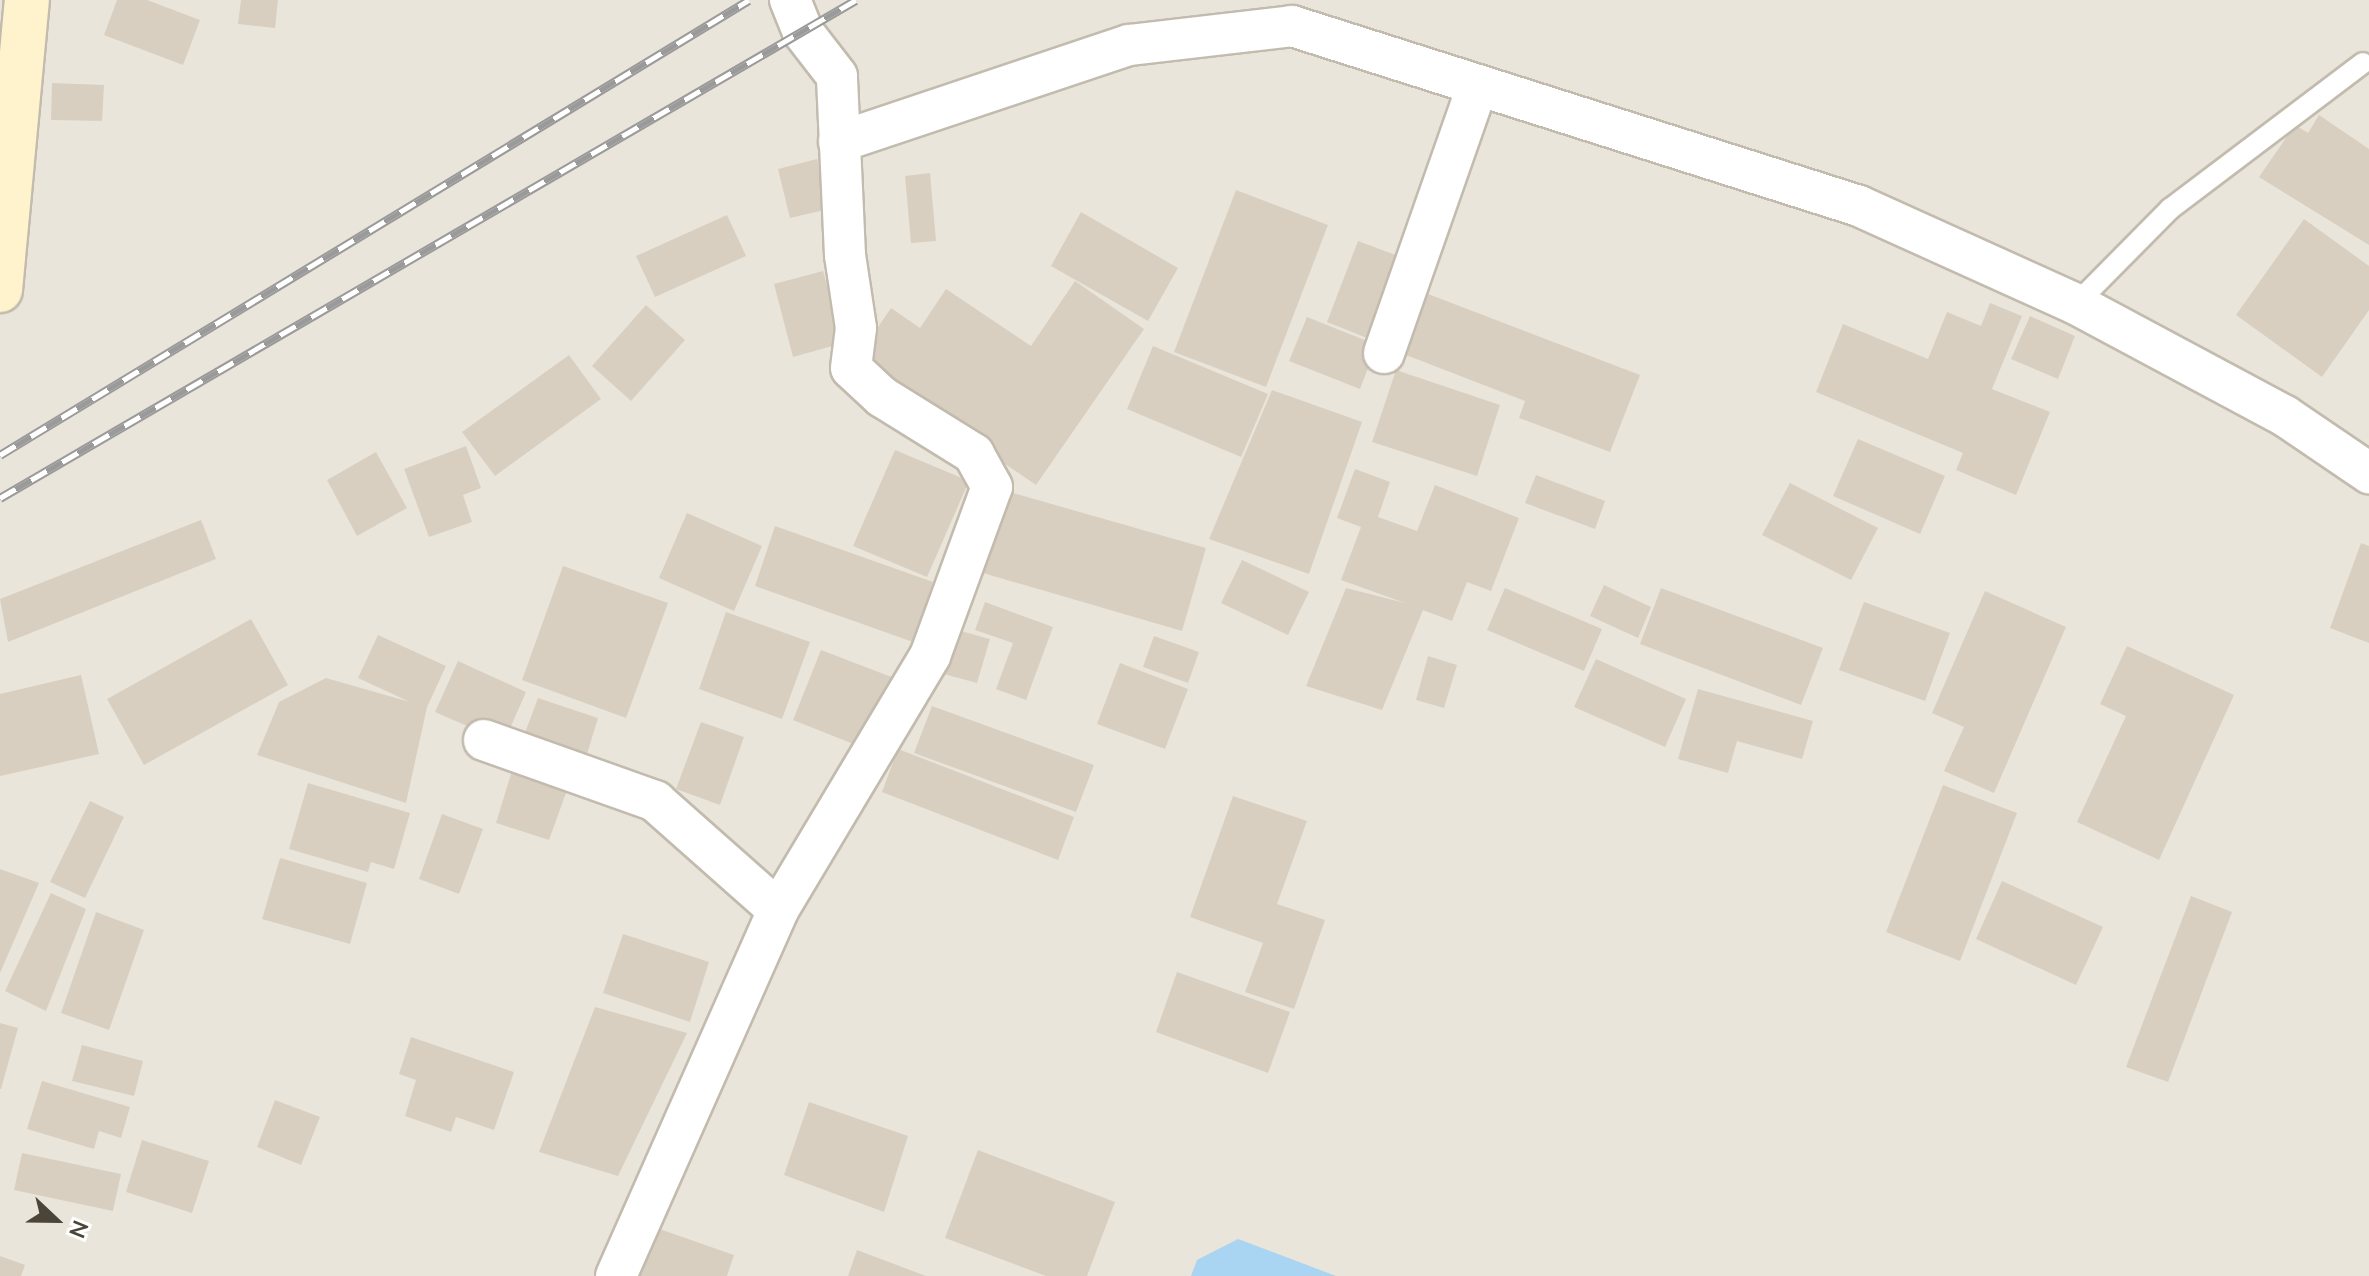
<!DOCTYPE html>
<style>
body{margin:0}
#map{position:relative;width:2369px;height:1276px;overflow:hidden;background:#f6f3ec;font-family:"Nunito Sans",sans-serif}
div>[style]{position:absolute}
.residential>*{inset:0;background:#eae5da}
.water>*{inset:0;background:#a9d4f2}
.building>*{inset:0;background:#d8cfc1}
.roads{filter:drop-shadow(2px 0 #c2bbae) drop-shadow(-2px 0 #c2bbae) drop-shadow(0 2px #c2bbae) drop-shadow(0 -2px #c2bbae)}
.lane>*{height:20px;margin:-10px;padding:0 10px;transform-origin:10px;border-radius:10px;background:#fff}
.street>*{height:40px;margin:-20px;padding:0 20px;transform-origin:20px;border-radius:20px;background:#fff}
.secondary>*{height:44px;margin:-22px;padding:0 22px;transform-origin:22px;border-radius:22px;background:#fff3cd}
.rail>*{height:9px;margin-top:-4.5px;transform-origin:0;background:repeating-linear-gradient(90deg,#fff 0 18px,#9a9a9a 0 36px);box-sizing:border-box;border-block:2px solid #9a9a9a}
span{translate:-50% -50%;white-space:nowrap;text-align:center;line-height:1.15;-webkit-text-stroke:7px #fff;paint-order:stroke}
.north{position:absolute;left:16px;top:1180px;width:80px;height:80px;-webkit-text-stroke:6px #fff;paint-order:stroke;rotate:112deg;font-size:22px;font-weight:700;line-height:32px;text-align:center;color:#4b4439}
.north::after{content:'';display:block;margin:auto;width:28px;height:36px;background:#4b4439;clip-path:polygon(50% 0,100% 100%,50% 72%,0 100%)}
</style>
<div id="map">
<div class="residential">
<i style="clip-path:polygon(0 0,2369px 0,2369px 1276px,0 1276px)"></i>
</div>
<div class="water">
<i style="clip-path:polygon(1238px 1239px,1336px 1276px,1191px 1276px,1197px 1260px)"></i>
</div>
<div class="building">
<i style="clip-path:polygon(117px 0,147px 0,200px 20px,183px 65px,104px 35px)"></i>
<i style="clip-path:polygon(241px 0,278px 0,275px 28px,238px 24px)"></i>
<i style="clip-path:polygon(52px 83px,104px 85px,102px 121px,51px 120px)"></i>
<i style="clip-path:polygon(2319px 115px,2369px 149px,2369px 245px,2259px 177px,2295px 125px,2308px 133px)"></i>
<i style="clip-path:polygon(817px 159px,829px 209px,790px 218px,778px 169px)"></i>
<i style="clip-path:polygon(930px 173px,936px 241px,911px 243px,905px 176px)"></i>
<i style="clip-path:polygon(1236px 190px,1328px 225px,1266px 387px,1174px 352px)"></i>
<i style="clip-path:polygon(1081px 212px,1178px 268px,1148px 321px,1051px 266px)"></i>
<i style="clip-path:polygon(727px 215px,746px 256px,655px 297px,636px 256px)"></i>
<i style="clip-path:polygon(2304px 219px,2369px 266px,2369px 310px,2322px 377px,2236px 315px)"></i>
<i style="clip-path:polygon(1358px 241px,1409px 260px,1377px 342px,1327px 322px)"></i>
<i style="clip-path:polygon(823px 271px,843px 343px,793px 357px,774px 284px)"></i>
<i style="clip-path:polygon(1075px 281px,1144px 329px,1036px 485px,855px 361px,891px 308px,920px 328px,946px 289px,1031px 346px)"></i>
<i style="clip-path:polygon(1428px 294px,1640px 375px,1610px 452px,1519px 418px,1525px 401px,1406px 355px)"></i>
<i style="clip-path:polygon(1990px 303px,2022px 316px,1992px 389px,2050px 412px,2016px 495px,1956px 470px,1963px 453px,1816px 392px,1843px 324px,1928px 359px,1947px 312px,1981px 326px)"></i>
<i style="clip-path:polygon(646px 305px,685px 340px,631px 401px,592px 366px)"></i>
<i style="clip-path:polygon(2030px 316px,2075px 336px,2058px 379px,2011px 359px)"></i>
<i style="clip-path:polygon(1307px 317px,1377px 345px,1360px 389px,1289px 361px)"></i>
<i style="clip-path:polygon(1153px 346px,1268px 394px,1241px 457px,1127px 409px)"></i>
<i style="clip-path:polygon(569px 355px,601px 399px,495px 476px,462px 432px)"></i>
<i style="clip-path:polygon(1396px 370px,1500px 405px,1477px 476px,1372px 442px)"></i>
<i style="clip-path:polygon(1272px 390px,1362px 422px,1309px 574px,1209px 539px)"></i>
<i style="clip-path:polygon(1858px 439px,1945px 476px,1920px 534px,1833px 496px)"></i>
<i style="clip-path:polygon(466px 446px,481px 488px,463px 495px,472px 522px,429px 537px,404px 469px)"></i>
<i style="clip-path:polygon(895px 450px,969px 481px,927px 577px,853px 546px)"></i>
<i style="clip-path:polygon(376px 452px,407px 508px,357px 536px,327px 480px)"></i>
<i style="clip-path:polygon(1355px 469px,1390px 482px,1378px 517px,1417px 531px,1435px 485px,1519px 518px,1491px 591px,1467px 582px,1452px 621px,1423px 610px,1382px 710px,1306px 686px,1346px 588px,1405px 603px,1341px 580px,1361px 527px,1337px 518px)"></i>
<i style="clip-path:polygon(1536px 475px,1605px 501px,1595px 529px,1525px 503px)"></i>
<i style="clip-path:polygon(1790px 483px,1878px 528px,1851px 580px,1762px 535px)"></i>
<i style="clip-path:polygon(1006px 491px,1206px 548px,1182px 631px,983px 573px)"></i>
<i style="clip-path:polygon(687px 513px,762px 546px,734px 611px,659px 578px)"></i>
<i style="clip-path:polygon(201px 520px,216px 559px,8px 642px,0 599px)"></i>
<i style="clip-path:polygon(775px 526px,933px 582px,913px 642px,755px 586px)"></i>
<i style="clip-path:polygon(2361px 543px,2369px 546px,2369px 643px,2330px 628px)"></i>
<i style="clip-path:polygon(1242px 560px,1309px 592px,1288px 635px,1221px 603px)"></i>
<i style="clip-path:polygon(563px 566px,668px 603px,626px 718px,522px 680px)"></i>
<i style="clip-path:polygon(1604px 585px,1651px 607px,1638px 638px,1590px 616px)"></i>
<i style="clip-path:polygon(1505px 588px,1602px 629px,1584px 671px,1487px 630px)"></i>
<i style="clip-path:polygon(1661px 588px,1823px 648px,1801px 705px,1640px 644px)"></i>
<i style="clip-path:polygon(1985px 591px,2066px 627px,1994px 793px,1944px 771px,1964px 727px,1932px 713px)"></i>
<i style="clip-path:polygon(985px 602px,1053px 627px,1026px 700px,996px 689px,1013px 643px,975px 630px)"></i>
<i style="clip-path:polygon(1864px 602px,1950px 633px,1925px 701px,1839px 670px)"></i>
<i style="clip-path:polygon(726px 612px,810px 642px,782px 719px,699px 689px)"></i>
<i style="clip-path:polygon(251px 619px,288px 685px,144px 765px,107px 699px)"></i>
<i style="clip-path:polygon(957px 630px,990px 639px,977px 683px,944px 674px)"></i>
<i style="clip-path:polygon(378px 635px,446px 666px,427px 707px,406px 803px,257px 755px,279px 702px,326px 678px,410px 702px,358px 678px)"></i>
<i style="clip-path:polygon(1154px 636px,1199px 652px,1188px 683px,1143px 667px)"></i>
<i style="clip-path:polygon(2127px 646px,2234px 695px,2159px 860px,2077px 822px,2126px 716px,2100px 704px)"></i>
<i style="clip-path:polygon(821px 650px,894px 678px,866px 749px,793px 720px)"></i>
<i style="clip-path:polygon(1428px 656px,1457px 665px,1444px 708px,1416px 700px)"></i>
<i style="clip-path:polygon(1596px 659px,1686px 699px,1665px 747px,1574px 707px)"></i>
<i style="clip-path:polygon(458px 661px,526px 692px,504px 742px,435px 712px)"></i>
<i style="clip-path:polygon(1120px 663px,1188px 689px,1165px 749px,1097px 724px)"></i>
<i style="clip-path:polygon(81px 675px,99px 754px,0 776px,0 694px)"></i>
<i style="clip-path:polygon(1698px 689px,1813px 721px,1802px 759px,1737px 741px,1728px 773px,1678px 759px)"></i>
<i style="clip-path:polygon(538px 698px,598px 718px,584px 764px,520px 746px)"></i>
<i style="clip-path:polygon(932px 706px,1094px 765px,1076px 812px,914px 753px)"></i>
<i style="clip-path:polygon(701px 722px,744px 737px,720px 805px,676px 789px)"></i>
<i style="clip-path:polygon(898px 749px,1074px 817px,1058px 860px,882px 792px)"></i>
<i style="clip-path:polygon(515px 761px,571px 779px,549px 840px,496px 823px)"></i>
<i style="clip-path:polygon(308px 783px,410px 813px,394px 869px,371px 862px,368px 872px,289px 849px)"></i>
<i style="clip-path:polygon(1943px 785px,2017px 813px,1960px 961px,1886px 932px)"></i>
<i style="clip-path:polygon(1233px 796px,1307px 821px,1277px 904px,1325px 920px,1294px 1009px,1245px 992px,1263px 943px,1190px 917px)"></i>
<i style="clip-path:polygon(90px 801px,124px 817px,85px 898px,50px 882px)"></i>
<i style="clip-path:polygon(442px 814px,483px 829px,459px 894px,419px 879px)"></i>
<i style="clip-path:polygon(280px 858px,367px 883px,350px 944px,262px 919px)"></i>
<i style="clip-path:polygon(0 869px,39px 883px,0 973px)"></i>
<i style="clip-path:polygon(2002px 881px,2103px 927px,2076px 985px,1976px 939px)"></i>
<i style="clip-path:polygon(51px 893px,86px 909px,46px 1011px,5px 991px)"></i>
<i style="clip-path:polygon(2191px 896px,2232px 912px,2168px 1082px,2126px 1067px)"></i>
<i style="clip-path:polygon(96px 912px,144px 930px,109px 1030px,61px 1013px)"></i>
<i style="clip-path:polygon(623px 934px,709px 962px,690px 1022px,603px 993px)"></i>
<i style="clip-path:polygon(1177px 972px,1290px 1012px,1268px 1073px,1156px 1032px)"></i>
<i style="clip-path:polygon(595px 1007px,687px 1033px,618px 1176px,539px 1152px)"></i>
<i style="clip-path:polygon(0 1023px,18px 1028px,1px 1089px,0 1089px)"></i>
<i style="clip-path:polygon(411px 1037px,514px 1072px,494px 1130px,456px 1117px,451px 1132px,405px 1116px,416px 1080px,399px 1074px)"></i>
<i style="clip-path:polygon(82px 1045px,143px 1061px,134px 1096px,72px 1081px)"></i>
<i style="clip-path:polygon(42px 1081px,130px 1107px,121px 1138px,99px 1131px,94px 1149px,27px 1129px)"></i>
<i style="clip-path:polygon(275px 1100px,320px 1117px,301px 1165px,257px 1147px)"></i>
<i style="clip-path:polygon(809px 1102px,908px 1136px,884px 1212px,784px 1175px)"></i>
<i style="clip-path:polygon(142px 1140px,209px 1161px,192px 1213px,126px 1192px)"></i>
<i style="clip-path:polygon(978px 1150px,1115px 1202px,1087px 1276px,1046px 1276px,945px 1238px)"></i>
<i style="clip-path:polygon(22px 1153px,121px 1174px,113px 1211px,14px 1190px)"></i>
<i style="clip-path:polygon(648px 1225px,734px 1255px,727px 1276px,630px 1276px)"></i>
<i style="clip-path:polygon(857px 1250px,926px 1276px,848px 1276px)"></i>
<i style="clip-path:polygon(0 1256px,25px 1265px,21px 1276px,0 1276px)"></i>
</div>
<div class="roads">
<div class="lane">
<i style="left:2076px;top:304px;width:134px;rotate:-45.3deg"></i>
<i style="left:2170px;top:209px;width:242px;rotate:-37.1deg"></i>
</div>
<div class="street">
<i style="left:839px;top:142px;width:306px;rotate:-18.5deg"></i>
<i style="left:1129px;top:45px;width:164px;rotate:-6.6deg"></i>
<i style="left:1292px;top:26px;width:595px;rotate:17.61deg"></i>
<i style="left:1859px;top:206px;width:238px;rotate:24.3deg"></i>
<i style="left:2076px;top:304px;width:237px;rotate:28.2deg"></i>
<i style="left:2285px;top:416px;width:102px;rotate:34.2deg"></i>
<i style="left:1384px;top:353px;width:281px;rotate:-70.7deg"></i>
<i style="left:484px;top:740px;width:182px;rotate:19.6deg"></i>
<i style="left:655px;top:801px;width:164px;rotate:41.5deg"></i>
<i style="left:616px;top:1276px;width:400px;rotate:-66.1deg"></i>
<i style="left:778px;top:910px;width:296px;rotate:-59.1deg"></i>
<i style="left:930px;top:656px;width:180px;rotate:-69.9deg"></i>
<i style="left:992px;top:487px;width:38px;rotate:-119deg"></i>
<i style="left:974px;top:454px;width:108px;rotate:-148.2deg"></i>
<i style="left:882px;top:397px;width:42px;rotate:-136.9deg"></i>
<i style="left:851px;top:368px;width:40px;rotate:-82.9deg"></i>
<i style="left:856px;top:328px;width:74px;rotate:-98.6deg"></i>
<i style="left:845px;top:255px;width:179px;rotate:-92.6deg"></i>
<i style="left:837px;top:76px;width:56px;rotate:-127.7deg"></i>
<i style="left:803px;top:32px;width:35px;rotate:-112deg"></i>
</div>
<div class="secondary">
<i style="left:0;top:290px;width:291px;rotate:-84.7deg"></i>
</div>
</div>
<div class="rail">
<i style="left:0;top:455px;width:876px;rotate:-31.28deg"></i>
<i style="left:0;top:498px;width:990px;rotate:-30.19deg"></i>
</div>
<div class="north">N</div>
</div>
